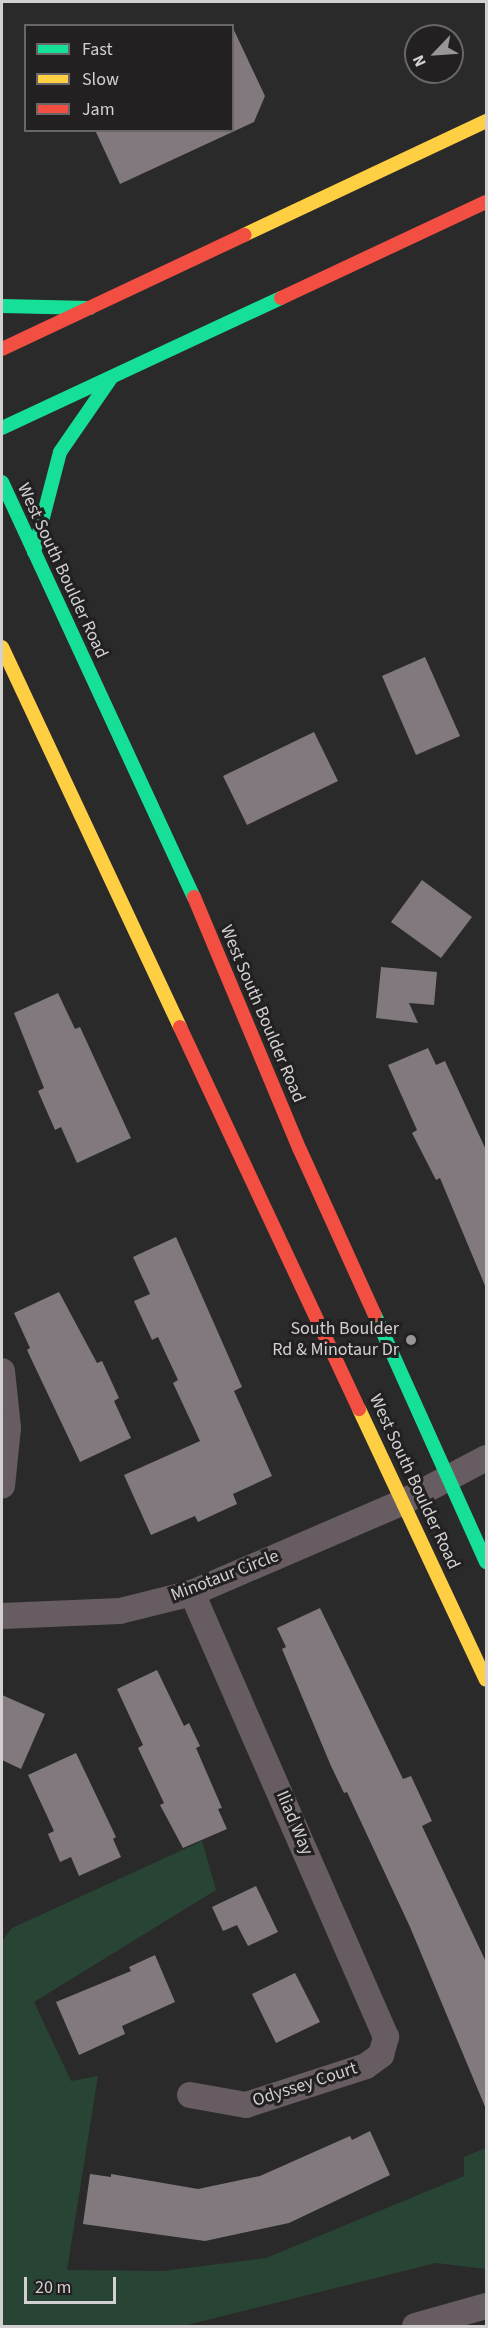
<!DOCTYPE html>
<style>
body{margin:0}
#map{position:relative;width:488px;height:2328px;overflow:hidden;background:#2b2a2b;font-family:"Source Sans 3",sans-serif}
div>[style]{position:absolute}
.green>*{inset:0;background:#274434}
.building>*{inset:0;background:#81797d}
.street>*{height:26px;margin:-13px;padding:0 13px;transform-origin:13px;border-radius:13px;background:#665c61}
.fast>*{height:14px;margin:-7px;padding:0 7px;transform-origin:7px;border-radius:7px;background:#16e098}
.slow>*{height:14px;margin:-7px;padding:0 7px;transform-origin:7px;border-radius:7px;background:#ffcf43}
.jam>*{height:14px;margin:-7px;padding:0 7px;transform-origin:7px;border-radius:7px;background:#f24e42}
.dots>*{width:16px;height:16px;translate:-50% -50%;box-sizing:border-box;border:3px solid #222021;border-radius:50%}
span{translate:-50% -50%;white-space:nowrap;text-align:center;line-height:1.15;-webkit-text-stroke:6px #222021;paint-order:stroke}
.street-label{font-size:18px;color:#d2d0d1}
.poi-label{font-size:18px;color:#d2d0d1}
.right{translate:-100% -50%;text-align:right}
.frame{position:absolute;inset:0;border:3px solid #d2d0d1;pointer-events:none}
.legend{position:absolute;left:24px;top:24px;width:210px;height:108px;box-sizing:border-box;background:#222021;border:2px solid #686667;margin:0;padding:8px 10px;list-style:none;font-size:18px;color:#d2d0d1}
.legend li{display:flex;align-items:center;gap:12px;height:30px}
.legend b{width:30px;border:2px solid #686667}
.north{position:absolute;left:404px;top:24px;width:60px;height:60px;box-sizing:border-box;background:#222021;border:2px solid #686667;border-radius:50%;rotate:245deg;font-size:16px;font-weight:700;line-height:24px;text-align:center;color:#d2d0d1}
.north::after{content:'';display:block;margin:auto;width:21px;height:27px;background:#989697;clip-path:polygon(50% 0,100% 100%,50% 72%,0 100%)}
.scale{position:absolute;left:24px;top:2277px;width:92px;height:27px;box-sizing:border-box;border:3px solid #d2d0d1;border-top:0;padding-left:8px;font-size:18px;line-height:21px;white-space:nowrap;color:#d2d0d1;-webkit-text-stroke:4px #222021;paint-order:stroke}
</style>
<div id="map">
<div class="green">
<i style="clip-path:polygon(202px 1841px,216px 1890px,34px 2002px,71px 2081px,98px 2076px,67px 2270px,163px 2271px,266px 2258px,464px 2176px,464px 2157px,486px 2148px,486px 2269px,436px 2263px,183px 2326px,2px 2326px,2px 1941px,12px 1928px)"></i>
</div>
<div class="building">
<i style="clip-path:polygon(232px 26px,265px 96px,254px 122px,120px 184px,95px 130px,232px 130px)"></i>
<i style="clip-path:polygon(425px 657px,460px 736px,416px 755px,382px 676px)"></i>
<i style="clip-path:polygon(314px 732px,338px 781px,247px 825px,223px 776px)"></i>
<i style="clip-path:polygon(422px 880px,472px 917px,441px 958px,391px 922px)"></i>
<i style="clip-path:polygon(381px 967px,437px 972px,434px 1005px,409px 1003px,418px 1023px,376px 1018px)"></i>
<i style="clip-path:polygon(58px 993px,75px 1029px,80px 1027px,131px 1138px,77px 1163px,61px 1127px,55px 1130px,38px 1091px,44px 1088px,14px 1013px)"></i>
<i style="clip-path:polygon(428px 1048px,436px 1065px,445px 1061px,486px 1150px,486px 1288px,440px 1178px,436px 1180px,412px 1133px,417px 1130px,388px 1065px)"></i>
<i style="clip-path:polygon(176px 1237px,242px 1387px,234px 1391px,272px 1476px,233px 1494px,237px 1504px,198px 1522px,195px 1516px,151px 1535px,124px 1475px,200px 1441px,173px 1383px,178px 1380px,158px 1337px,152px 1340px,134px 1301px,150px 1294px,133px 1257px)"></i>
<i style="clip-path:polygon(59px 1292px,97px 1363px,102px 1361px,119px 1398px,114px 1401px,131px 1438px,80px 1462px,27px 1350px,30px 1348px,14px 1313px)"></i>
<i style="clip-path:polygon(320px 1608px,403px 1779px,411px 1776px,432px 1821px,422px 1826px,486px 1962px,486px 2109px,410px 1927px,347px 1792px,344px 1793px,331px 1766px,282px 1649px,286px 1647px,277px 1628px)"></i>
<i style="clip-path:polygon(157px 1670px,184px 1726px,189px 1723px,200px 1746px,196px 1748px,222px 1808px,218px 1809px,227px 1829px,183px 1848px,160px 1805px,164px 1803px,138px 1748px,143px 1745px,117px 1689px)"></i>
<i style="clip-path:polygon(2px 1695px,45px 1714px,21px 1769px,2px 1760px)"></i>
<i style="clip-path:polygon(76px 1753px,116px 1837px,113px 1839px,121px 1857px,79px 1876px,71px 1857px,60px 1862px,48px 1834px,54px 1831px,28px 1775px)"></i>
<i style="clip-path:polygon(256px 1886px,278px 1932px,248px 1946px,237px 1925px,223px 1931px,212px 1907px)"></i>
<i style="clip-path:polygon(155px 1955px,175px 2002px,122px 2026px,125px 2034px,79px 2055px,56px 2002px,131px 1971px,129px 1967px)"></i>
<i style="clip-path:polygon(295px 1973px,320px 2022px,276px 2043px,252px 1994px)"></i>
<i style="clip-path:polygon(370px 2131px,390px 2175px,289px 2223px,205px 2241px,83px 2224px,90px 2174px,111px 2177px,111px 2174px,198px 2189px,260px 2176px,350px 2136px,352px 2140px)"></i>
</div>
<div class="street">
<i style="left:2px;top:1371px;width:57px;rotate:84deg"></i>
<i style="left:8px;top:1428px;width:58px;rotate:95.9deg"></i>
<i style="left:2px;top:1616px;width:118px;rotate:-2.4deg"></i>
<i style="left:120px;top:1611px;width:74px;rotate:-14deg"></i>
<i style="left:192px;top:1593px;width:230px;rotate:-23.3deg"></i>
<i style="left:403px;top:1502px;width:94px;rotate:-27.9deg"></i>
<i style="left:190px;top:2095px;width:57px;rotate:10.1deg"></i>
<i style="left:246px;top:2105px;width:126px;rotate:-18deg"></i>
<i style="left:366px;top:2066px;width:19px;rotate:-36deg"></i>
<i style="left:381px;top:2055px;width:19px;rotate:-74deg"></i>
<i style="left:386px;top:2037px;width:485px;rotate:-113.6deg"></i>
<i style="left:415px;top:2326px;width:74px;rotate:-15.7deg"></i>
</div>
<div class="fast">
<i style="left:2px;top:306px;width:88px;rotate:1.3deg"></i>
<i style="left:2px;top:428px;width:308px;rotate:-25deg"></i>
<i style="left:2px;top:482px;width:457px;rotate:65.2deg"></i>
<i style="left:34px;top:552px;width:103px;rotate:-75.4deg"></i>
<i style="left:60px;top:452px;width:90px;rotate:-55.4deg"></i>
<i style="left:375px;top:1315px;width:271px;rotate:65.8deg"></i>
</div>
<div class="slow">
<i style="left:244px;top:235px;width:268px;rotate:-25.2deg"></i>
<i style="left:2px;top:647px;width:420px;rotate:64.9deg"></i>
<i style="left:359px;top:1409px;width:299px;rotate:64.9deg"></i>
</div>
<div class="jam">
<i style="left:281px;top:298px;width:226px;rotate:-25.1deg"></i>
<i style="left:2px;top:349px;width:268px;rotate:-25.2deg"></i>
<i style="left:194px;top:897px;width:274px;rotate:67.3deg"></i>
<i style="left:300px;top:1150px;width:181px;rotate:65.6deg"></i>
<i style="left:180px;top:1027px;width:422px;rotate:64.9deg"></i>
</div>
<div class="dots">
<i style="left:411px;top:1340px;background:#989697"></i>
</div>
<div class="street-label">
<span style="left:62px;top:571px;rotate:65deg">West South Boulder Road</span>
<span style="left:262px;top:1014px;rotate:67deg">West South Boulder Road</span>
<span style="left:414px;top:1482px;rotate:65deg">West South Boulder Road</span>
<span style="left:225px;top:1576px;rotate:-21deg">Minotaur Circle</span>
<span style="left:294px;top:1823px;rotate:67deg">Iliad Way</span>
<span style="left:305px;top:2085px;rotate:-18deg">Odyssey Court</span>
</div>
<div class="poi-label">
<span class="right" style="left:399px;top:1340px">South Boulder<br>Rd &amp; Minotaur Dr</span>
</div>
<div class="frame"></div>
<ul class="legend">
<li><b style="height:8px;background:#16e098"></b>Fast</li>
<li><b style="height:8px;background:#ffcf43"></b>Slow</li>
<li><b style="height:8px;background:#f24e42"></b>Jam</li>
</ul>
<div class="north">N</div>
<div class="scale">20 m</div>
</div>
